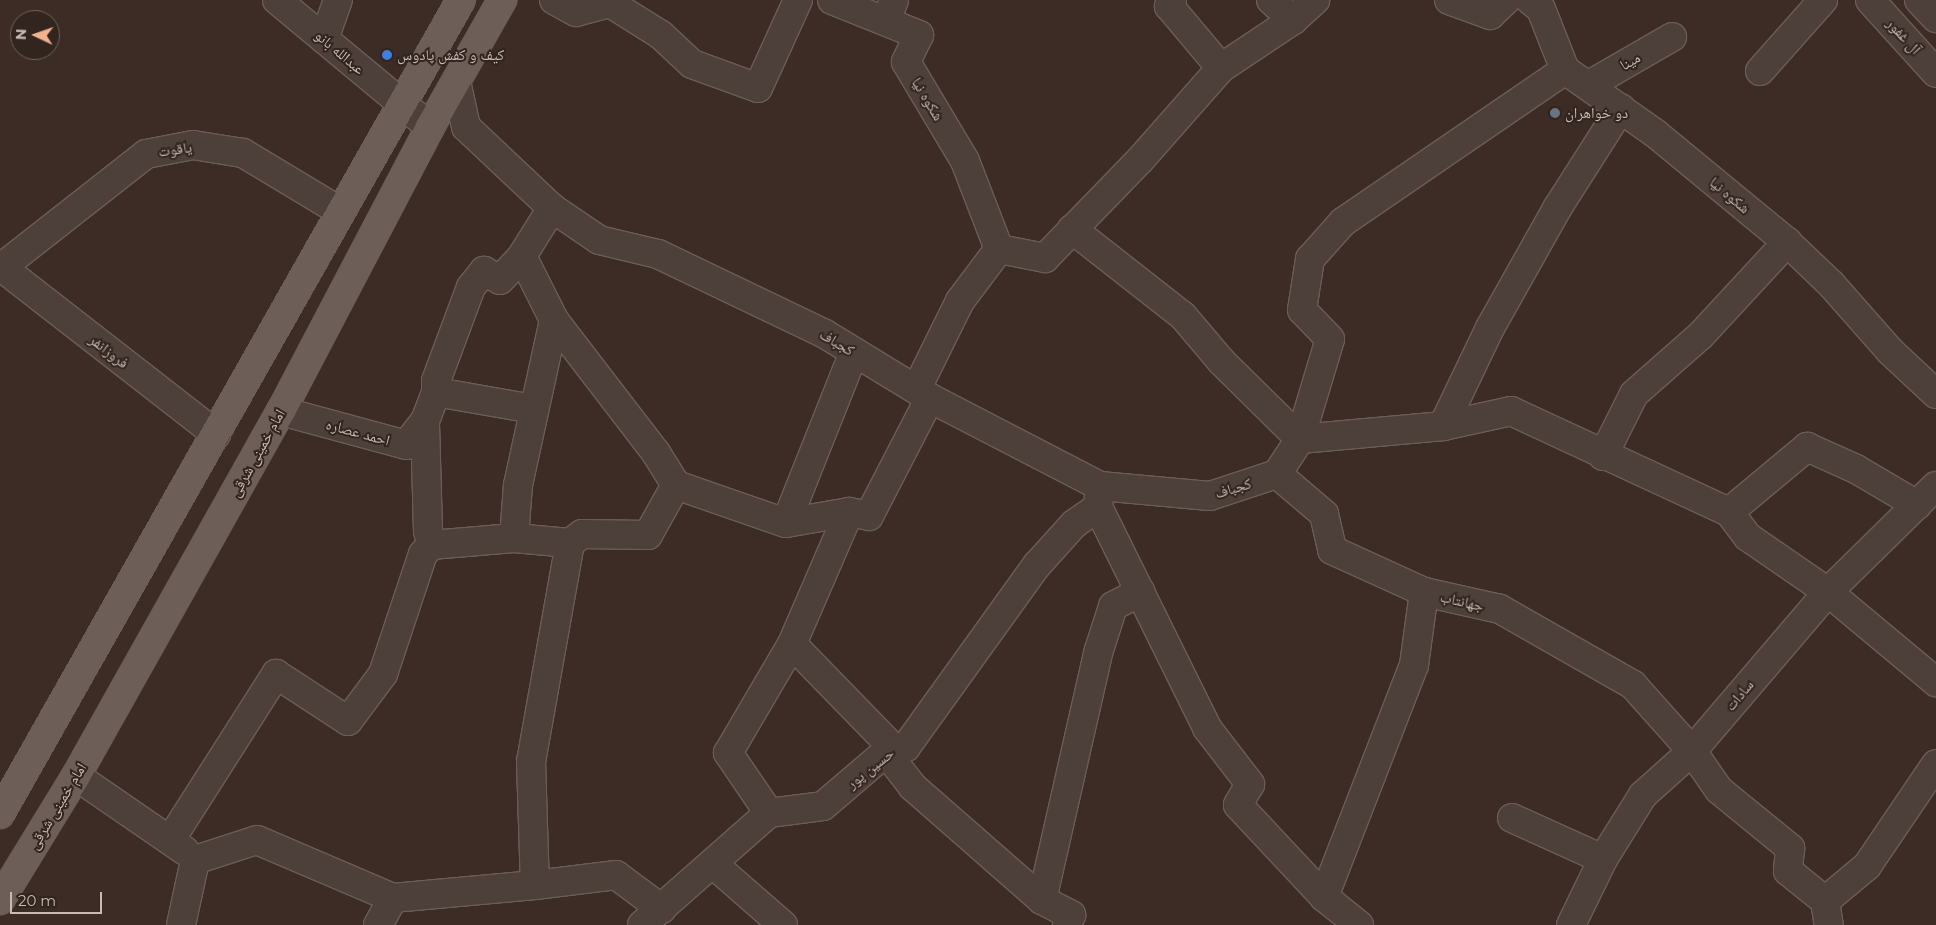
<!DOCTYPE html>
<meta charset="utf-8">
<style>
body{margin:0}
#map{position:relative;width:1936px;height:925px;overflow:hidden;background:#3d2c25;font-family:Montserrat,"Noto Naskh Arabic",sans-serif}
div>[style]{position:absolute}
.roads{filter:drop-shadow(1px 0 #6b5d57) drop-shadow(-1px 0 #6b5d57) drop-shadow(0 1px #6b5d57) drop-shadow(0 -1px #6b5d57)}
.minor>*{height:28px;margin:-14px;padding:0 14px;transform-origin:14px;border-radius:14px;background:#4d3f39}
.major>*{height:28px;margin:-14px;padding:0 14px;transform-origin:14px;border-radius:14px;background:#6d5e57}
.dots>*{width:14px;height:14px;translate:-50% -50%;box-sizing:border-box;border:2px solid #32241e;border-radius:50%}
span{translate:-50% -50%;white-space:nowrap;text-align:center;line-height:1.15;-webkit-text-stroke:4px #32241e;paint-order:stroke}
.street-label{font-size:15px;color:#c8bbb5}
.poi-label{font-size:15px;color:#c8bbb5}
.left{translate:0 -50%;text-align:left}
.north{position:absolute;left:10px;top:10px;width:50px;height:50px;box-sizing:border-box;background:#32241e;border:1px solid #6e605a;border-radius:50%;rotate:273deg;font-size:14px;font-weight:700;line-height:20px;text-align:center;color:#c8bbb5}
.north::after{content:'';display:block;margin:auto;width:18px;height:22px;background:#f3b18f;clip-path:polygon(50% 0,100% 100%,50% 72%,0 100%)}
.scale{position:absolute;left:10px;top:892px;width:92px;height:22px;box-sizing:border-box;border:2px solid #c8bbb5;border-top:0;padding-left:6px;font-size:15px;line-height:18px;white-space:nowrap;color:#c8bbb5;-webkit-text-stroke:4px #32241e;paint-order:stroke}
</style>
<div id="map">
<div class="roads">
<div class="minor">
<i style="left:277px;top:0;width:199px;rotate:39.7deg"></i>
<i style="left:554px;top:0;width:25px;rotate:29deg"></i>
<i style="left:576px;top:12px;width:35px;rotate:-15deg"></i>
<i style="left:610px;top:3px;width:60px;rotate:32.1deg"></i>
<i style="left:661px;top:35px;width:42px;rotate:43.1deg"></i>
<i style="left:692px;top:64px;width:70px;rotate:20deg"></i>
<i style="left:758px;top:88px;width:97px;rotate:-65.6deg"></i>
<i style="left:832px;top:0;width:94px;rotate:21.9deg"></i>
<i style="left:919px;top:35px;width:30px;rotate:116deg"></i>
<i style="left:906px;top:62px;width:115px;rotate:59.2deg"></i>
<i style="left:965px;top:161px;width:94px;rotate:68.9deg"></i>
<i style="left:1172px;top:0;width:7px;rotate:117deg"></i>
<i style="left:1169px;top:6px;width:81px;rotate:50deg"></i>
<i style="left:1271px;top:0;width:30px;rotate:42deg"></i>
<i style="left:1449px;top:0;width:44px;rotate:20.1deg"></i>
<i style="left:1490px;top:15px;width:22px;rotate:-43deg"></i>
<i style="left:1530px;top:0;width:14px;rotate:39deg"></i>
<i style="left:1541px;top:9px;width:66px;rotate:68.5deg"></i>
<i style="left:1565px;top:70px;width:111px;rotate:35.1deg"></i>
<i style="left:1656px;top:134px;width:170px;rotate:39.5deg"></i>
<i style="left:1787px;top:242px;width:61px;rotate:43.7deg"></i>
<i style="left:1831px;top:284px;width:89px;rotate:48.6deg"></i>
<i style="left:1890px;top:351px;width:63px;rotate:43.1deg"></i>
<i style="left:1870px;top:0;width:98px;rotate:47.9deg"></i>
<i style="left:1919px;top:0;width:25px;rotate:47deg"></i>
<i style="left:886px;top:21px;width:22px;rotate:-69deg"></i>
<i style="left:324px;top:39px;width:41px;rotate:-70.3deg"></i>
<i style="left:1760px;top:71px;width:95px;rotate:-48.4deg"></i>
<i style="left:456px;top:81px;width:47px;rotate:77.7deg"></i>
<i style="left:466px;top:127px;width:118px;rotate:43.3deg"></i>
<i style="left:552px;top:208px;width:57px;rotate:34.2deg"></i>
<i style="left:599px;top:240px;width:61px;rotate:13.3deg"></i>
<i style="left:658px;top:254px;width:185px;rotate:25.6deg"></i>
<i style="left:825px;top:334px;width:123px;rotate:31.4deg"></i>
<i style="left:930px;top:398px;width:191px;rotate:27.4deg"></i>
<i style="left:1100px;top:486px;width:110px;rotate:5.2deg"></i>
<i style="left:1210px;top:496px;width:71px;rotate:-18.2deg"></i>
<i style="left:1589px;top:85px;width:96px;rotate:-30deg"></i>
<i style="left:1072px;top:229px;width:141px;rotate:38.1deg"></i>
<i style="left:1183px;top:316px;width:59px;rotate:49.8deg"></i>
<i style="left:1221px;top:361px;width:111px;rotate:44.6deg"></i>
<i style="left:522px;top:256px;width:72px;rotate:63.4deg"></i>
<i style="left:554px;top:320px;width:168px;rotate:52.5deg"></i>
<i style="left:656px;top:453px;width:38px;rotate:58deg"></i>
<i style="left:676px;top:485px;width:116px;rotate:19.1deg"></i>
<i style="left:786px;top:523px;width:64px;rotate:-9.9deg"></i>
<i style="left:0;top:266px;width:274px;rotate:37.9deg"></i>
<i style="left:2px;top:267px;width:183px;rotate:-38.1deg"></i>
<i style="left:146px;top:154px;width:48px;rotate:-10.8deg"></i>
<i style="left:193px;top:145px;width:51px;rotate:9.1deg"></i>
<i style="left:243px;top:153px;width:114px;rotate:31deg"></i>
<i style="left:917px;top:388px;width:97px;rotate:-63.7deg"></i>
<i style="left:960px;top:301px;width:65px;rotate:-53.1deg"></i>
<i style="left:999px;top:249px;width:47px;rotate:11.1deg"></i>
<i style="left:1045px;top:258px;width:136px;rotate:-45.9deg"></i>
<i style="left:1140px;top:160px;width:123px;rotate:-48.6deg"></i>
<i style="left:1221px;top:68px;width:87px;rotate:-33.7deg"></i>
<i style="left:1293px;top:20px;width:30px;rotate:-42deg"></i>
<i style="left:436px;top:392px;width:11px;rotate:-90deg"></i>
<i style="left:436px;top:381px;width:100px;rotate:-69.6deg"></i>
<i style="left:471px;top:287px;width:21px;rotate:-51deg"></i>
<i style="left:484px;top:271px;width:18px;rotate:29deg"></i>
<i style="left:500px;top:280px;width:33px;rotate:-47deg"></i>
<i style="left:522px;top:256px;width:57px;rotate:-58deg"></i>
<i style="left:281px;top:411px;width:130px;rotate:15.2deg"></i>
<i style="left:406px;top:445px;width:31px;rotate:-52deg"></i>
<i style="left:1443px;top:426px;width:109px;rotate:-64.4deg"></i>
<i style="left:1490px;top:328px;width:139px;rotate:-60.7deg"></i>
<i style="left:1558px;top:207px;width:117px;rotate:-57.5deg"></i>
<i style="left:1300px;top:439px;width:144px;rotate:-5.2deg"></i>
<i style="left:1443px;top:426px;width:70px;rotate:-12.4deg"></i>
<i style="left:1511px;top:411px;width:240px;rotate:24.9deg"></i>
<i style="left:1729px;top:512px;width:31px;rotate:53deg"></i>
<i style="left:1748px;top:537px;width:97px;rotate:34.5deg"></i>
<i style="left:1828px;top:592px;width:141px;rotate:39.8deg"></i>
<i style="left:1603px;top:456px;width:69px;rotate:-63.4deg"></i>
<i style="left:1634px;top:394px;width:89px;rotate:-41.4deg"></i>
<i style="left:1701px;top:335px;width:127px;rotate:-47.2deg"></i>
<i style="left:1277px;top:474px;width:62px;rotate:40.4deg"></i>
<i style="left:1324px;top:514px;width:37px;rotate:77deg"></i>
<i style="left:1332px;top:550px;width:101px;rotate:24.5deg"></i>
<i style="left:1424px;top:592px;width:78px;rotate:12.6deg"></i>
<i style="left:1500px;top:609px;width:153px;rotate:29.7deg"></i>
<i style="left:1633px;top:685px;width:89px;rotate:48.2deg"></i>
<i style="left:1692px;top:751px;width:47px;rotate:55.3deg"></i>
<i style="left:1719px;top:790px;width:92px;rotate:39.2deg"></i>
<i style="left:1790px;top:848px;width:23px;rotate:95deg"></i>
<i style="left:1788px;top:871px;width:48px;rotate:39deg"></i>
<i style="left:1825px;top:901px;width:24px;rotate:81deg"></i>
<i style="left:1277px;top:474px;width:42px;rotate:-56.7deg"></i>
<i style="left:1300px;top:439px;width:104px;rotate:-73.3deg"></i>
<i style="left:1330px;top:339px;width:40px;rotate:-134deg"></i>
<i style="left:1302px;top:310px;width:52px;rotate:-81.1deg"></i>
<i style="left:1310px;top:259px;width:50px;rotate:-48.3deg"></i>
<i style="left:1343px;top:222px;width:269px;rotate:-34.4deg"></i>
<i style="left:1098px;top:507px;width:246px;rotate:63.7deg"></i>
<i style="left:1207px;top:728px;width:71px;rotate:52.5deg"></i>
<i style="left:1250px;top:784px;width:24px;rotate:120deg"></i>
<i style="left:1238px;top:805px;width:126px;rotate:46.9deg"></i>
<i style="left:1324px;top:897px;width:45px;rotate:38.7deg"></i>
<i style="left:1729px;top:512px;width:102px;rotate:-39.8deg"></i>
<i style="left:1807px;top:447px;width:54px;rotate:24.2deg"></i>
<i style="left:1856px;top:469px;width:71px;rotate:30.5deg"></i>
<i style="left:786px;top:523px;width:184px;rotate:-68.3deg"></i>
<i style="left:514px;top:538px;width:53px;rotate:-85.7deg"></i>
<i style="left:518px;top:485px;width:169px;rotate:-77.7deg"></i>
<i style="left:570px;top:543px;width:15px;rotate:-37deg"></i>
<i style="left:582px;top:534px;width:66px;rotate:0.9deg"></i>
<i style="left:648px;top:535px;width:57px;rotate:-60.8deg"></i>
<i style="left:431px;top:545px;width:14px;rotate:-102deg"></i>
<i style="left:428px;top:531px;width:110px;rotate:-91.6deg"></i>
<i style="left:425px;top:421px;width:31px;rotate:-69deg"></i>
<i style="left:436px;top:392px;width:98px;rotate:9.9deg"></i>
<i style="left:792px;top:644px;width:144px;rotate:45.8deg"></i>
<i style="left:892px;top:747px;width:13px;rotate:90deg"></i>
<i style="left:892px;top:760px;width:34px;rotate:52deg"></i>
<i style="left:913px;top:787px;width:171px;rotate:41.2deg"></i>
<i style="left:1042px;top:900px;width:256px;rotate:-77.2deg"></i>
<i style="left:1099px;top:650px;width:46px;rotate:-72.3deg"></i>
<i style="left:1113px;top:606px;width:31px;rotate:-27deg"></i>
<i style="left:76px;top:776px;width:132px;rotate:34.5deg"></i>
<i style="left:769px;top:813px;width:73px;rotate:-124.3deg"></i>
<i style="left:728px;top:753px;width:126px;rotate:-59.6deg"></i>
<i style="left:792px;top:644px;width:144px;rotate:-66.6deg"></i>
<i style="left:849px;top:512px;width:20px;rotate:11deg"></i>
<i style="left:869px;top:516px;width:133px;rotate:-62.7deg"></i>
<i style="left:1512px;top:818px;width:100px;rotate:24.3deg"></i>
<i style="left:171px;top:839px;width:196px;rotate:-57.5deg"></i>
<i style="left:276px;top:674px;width:86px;rotate:33.1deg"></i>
<i style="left:348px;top:721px;width:59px;rotate:-53.3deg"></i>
<i style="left:383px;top:674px;width:126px;rotate:-71.6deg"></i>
<i style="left:423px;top:554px;width:12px;rotate:-48deg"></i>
<i style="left:431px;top:545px;width:83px;rotate:-4.8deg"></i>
<i style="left:514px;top:538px;width:56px;rotate:5.1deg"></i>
<i style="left:570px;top:543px;width:221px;rotate:100.1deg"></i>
<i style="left:531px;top:761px;width:124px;rotate:88.2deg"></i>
<i style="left:535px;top:885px;width:143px;rotate:174.8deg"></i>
<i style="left:195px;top:860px;width:65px;rotate:-17.9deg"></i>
<i style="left:257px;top:840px;width:148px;rotate:23.1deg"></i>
<i style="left:393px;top:898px;width:31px;rotate:119deg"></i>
<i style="left:713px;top:864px;width:93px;rotate:41.1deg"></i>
<i style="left:535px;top:885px;width:82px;rotate:-7deg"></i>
<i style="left:616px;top:875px;width:57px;rotate:36.5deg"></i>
<i style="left:1324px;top:897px;width:249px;rotate:-68.8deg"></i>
<i style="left:1414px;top:665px;width:74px;rotate:-82.2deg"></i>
<i style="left:1042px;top:900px;width:33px;rotate:27deg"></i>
<i style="left:1071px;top:915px;width:11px;rotate:112deg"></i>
<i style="left:1825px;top:901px;width:55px;rotate:-39.8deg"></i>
<i style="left:1867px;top:866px;width:123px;rotate:-55.9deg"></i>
<i style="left:181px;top:925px;width:66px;rotate:-77.8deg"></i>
<i style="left:642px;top:925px;width:169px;rotate:-41.4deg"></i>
<i style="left:769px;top:813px;width:54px;rotate:-7.4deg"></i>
<i style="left:823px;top:806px;width:91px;rotate:-40.5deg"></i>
<i style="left:892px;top:747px;width:14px"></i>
<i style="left:906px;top:747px;width:224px;rotate:-54.3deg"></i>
<i style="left:1037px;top:565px;width:55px;rotate:-47.9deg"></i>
<i style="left:1074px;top:524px;width:29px;rotate:-35deg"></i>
<i style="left:1098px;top:507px;width:21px;rotate:-85deg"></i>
<i style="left:1571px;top:925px;width:73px;rotate:-64.1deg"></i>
<i style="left:1603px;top:859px;width:75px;rotate:-58deg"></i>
<i style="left:1643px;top:795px;width:66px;rotate:-41.9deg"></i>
<i style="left:1692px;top:751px;width:209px;rotate:-49.5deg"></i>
<i style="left:1828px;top:592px;width:151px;rotate:-44.5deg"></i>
</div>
<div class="major">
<i style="left:0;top:814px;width:935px;rotate:-60.48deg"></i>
<i style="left:0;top:900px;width:145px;rotate:-58.5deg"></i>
<i style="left:76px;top:776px;width:419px;rotate:-60.7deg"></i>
<i style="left:281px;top:411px;width:321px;rotate:-62.3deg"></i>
<i style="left:430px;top:127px;width:146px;rotate:-60.4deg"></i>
</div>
</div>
<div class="dots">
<i style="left:387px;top:55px;background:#3f7fe0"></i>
<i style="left:1555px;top:113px;background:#6b7280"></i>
</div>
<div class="street-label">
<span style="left:1904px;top:36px;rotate:48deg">آل غفور</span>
<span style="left:340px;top:52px;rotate:40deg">عبدالله بانو</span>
<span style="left:1630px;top:61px;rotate:-30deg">مینا</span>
<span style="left:928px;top:99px;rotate:59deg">شکوه نیا</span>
<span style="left:175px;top:149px;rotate:-8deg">یاقوت</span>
<span style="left:1730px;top:195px;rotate:40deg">شکوه نیا</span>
<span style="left:837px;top:342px;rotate:31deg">کجباف</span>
<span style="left:109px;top:351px;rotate:38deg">فروزانفر</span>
<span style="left:358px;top:432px;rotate:15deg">احمد عصاره</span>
<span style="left:257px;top:453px;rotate:-61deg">امام خمینی شرقی</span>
<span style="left:1233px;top:488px;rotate:-17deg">کجباف</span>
<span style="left:1462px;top:601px;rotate:13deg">جهانتاب</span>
<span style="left:1739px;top:695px;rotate:-50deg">سادات</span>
<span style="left:870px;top:768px;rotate:-38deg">حسین پور</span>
<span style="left:57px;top:806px;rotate:-59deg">امام خمینی شرقی</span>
</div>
<div class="poi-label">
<span class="left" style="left:397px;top:55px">کیف و کفش پادوس</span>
<span class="left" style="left:1565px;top:113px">دو خواهران</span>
</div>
<div class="north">N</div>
<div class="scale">20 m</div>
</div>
